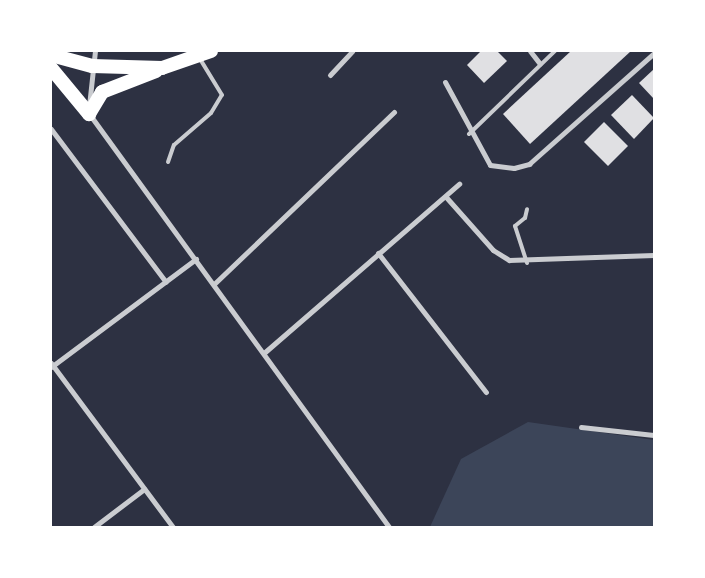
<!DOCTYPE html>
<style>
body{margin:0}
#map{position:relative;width:705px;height:578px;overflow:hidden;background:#2d3142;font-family:"Space Grotesk",sans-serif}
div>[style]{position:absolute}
.green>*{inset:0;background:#3c4559}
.building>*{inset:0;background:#e0e0e3}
.service>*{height:4px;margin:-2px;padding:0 2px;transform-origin:2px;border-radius:2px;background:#caccd0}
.minor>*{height:5px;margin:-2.5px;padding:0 2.5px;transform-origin:2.5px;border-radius:2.5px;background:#caccd0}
.trunk>*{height:14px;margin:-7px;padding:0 7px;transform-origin:7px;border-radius:7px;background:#fff}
span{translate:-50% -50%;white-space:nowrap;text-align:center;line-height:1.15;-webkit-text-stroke:4px #fff;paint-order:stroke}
.frame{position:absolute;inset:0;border:52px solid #fff;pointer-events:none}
</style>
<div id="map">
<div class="green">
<i style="clip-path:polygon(528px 422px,654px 440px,654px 527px,430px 527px,461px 459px)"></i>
</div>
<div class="building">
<i style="clip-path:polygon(481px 51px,497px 51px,507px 61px,484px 83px,467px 65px)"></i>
<i style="clip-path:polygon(571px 51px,631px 51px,530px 144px,503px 114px)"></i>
<i style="clip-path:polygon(654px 69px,654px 99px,639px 83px)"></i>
<i style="clip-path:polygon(632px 95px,654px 118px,634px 139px,611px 115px)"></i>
<i style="clip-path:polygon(604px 122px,628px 146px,608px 166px,584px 142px)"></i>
</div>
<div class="service">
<i style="left:469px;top:134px;width:120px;rotate:-44deg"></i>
<i style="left:168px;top:162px;width:18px;rotate:-71deg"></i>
<i style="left:174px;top:145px;width:49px;rotate:-40.9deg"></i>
<i style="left:211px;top:113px;width:21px;rotate:-59deg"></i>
<i style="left:222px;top:95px;width:42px;rotate:-121.4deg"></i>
<i style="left:527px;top:263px;width:39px;rotate:-108deg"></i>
<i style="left:515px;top:226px;width:13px;rotate:-39deg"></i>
<i style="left:525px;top:218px;width:9px;rotate:-77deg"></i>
</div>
<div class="minor">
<i style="left:530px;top:51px;width:16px;rotate:52deg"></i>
<i style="left:330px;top:75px;width:33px;rotate:-47deg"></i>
<i style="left:445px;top:82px;width:94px;rotate:61.5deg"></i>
<i style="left:490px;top:165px;width:24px;rotate:7deg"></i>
<i style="left:514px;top:168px;width:16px;rotate:-15deg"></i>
<i style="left:529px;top:164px;width:167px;rotate:-41.6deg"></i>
<i style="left:89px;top:106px;width:55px;rotate:-83.8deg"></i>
<i style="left:90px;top:115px;width:509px;rotate:54.03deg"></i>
<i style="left:51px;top:129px;width:191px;rotate:53.1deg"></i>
<i style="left:446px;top:197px;width:71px;rotate:48.4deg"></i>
<i style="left:493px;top:250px;width:19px;rotate:32deg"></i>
<i style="left:509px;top:260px;width:145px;rotate:-2deg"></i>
<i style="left:378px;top:253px;width:176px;rotate:52.2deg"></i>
<i style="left:214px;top:284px;width:249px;rotate:-43.7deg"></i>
<i style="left:265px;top:352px;width:257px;rotate:-40.9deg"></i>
<i style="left:51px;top:363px;width:204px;rotate:53.4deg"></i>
<i style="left:51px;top:367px;width:181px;rotate:-36.7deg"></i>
<i style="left:581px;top:427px;width:73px;rotate:6.3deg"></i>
<i style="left:94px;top:527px;width:63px;rotate:-37.2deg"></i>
</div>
<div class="trunk">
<i style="left:51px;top:55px;width:42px;rotate:15deg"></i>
<i style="left:92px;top:66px;width:70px;rotate:1.6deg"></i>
<i style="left:162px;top:68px;width:52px;rotate:-19.1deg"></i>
<i style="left:51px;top:68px;width:60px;rotate:50.4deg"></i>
<i style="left:89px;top:114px;width:26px;rotate:-59deg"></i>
<i style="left:102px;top:92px;width:58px;rotate:-21.3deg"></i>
</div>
<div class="frame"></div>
</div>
